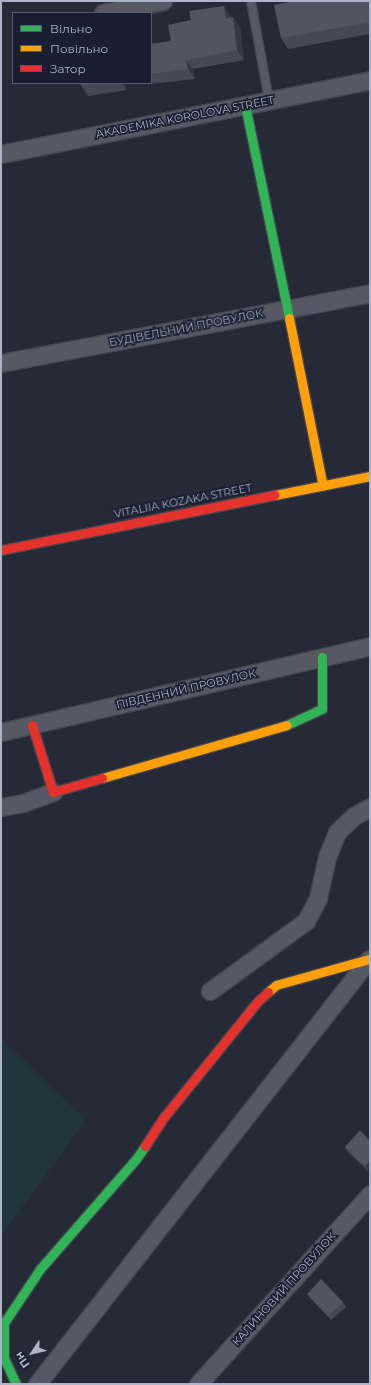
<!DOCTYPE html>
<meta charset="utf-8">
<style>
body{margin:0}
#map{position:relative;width:371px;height:1385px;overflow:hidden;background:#252a36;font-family:Montserrat,sans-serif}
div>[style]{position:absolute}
.green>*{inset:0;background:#22343c}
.roads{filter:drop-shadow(1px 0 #42454f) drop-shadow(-1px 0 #42454f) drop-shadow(0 1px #42454f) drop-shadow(0 -1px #42454f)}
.lane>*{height:8px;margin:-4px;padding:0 4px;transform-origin:4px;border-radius:4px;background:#565964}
.street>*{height:17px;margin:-8.5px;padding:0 8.5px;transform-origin:8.5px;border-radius:8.5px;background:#565964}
.fast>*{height:9px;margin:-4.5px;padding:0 4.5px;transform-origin:4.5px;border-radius:4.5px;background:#30b455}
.slow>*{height:9px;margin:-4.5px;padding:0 4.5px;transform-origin:4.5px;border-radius:4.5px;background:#ff9f0a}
.jam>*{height:9px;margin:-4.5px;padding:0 4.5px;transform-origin:4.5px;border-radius:4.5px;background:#e5322d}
.wall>*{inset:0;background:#454955}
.shaded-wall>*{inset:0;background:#333843}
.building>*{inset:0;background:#505561}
span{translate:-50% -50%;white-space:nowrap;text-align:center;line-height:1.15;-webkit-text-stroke:3.5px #191f31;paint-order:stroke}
.street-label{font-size:11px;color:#aeb4c8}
.frame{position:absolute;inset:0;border:2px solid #aeb4c8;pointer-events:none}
.legend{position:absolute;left:12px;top:12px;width:140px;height:72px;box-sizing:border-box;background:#191f31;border:1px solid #555b6d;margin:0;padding:5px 7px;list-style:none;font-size:12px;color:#aeb4c8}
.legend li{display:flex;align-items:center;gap:8px;height:20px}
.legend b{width:20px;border:1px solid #555b6d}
.north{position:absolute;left:12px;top:1333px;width:40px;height:40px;-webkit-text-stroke:3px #191f31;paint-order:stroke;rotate:235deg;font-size:11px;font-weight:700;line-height:16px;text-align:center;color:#aeb4c8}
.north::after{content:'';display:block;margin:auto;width:14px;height:18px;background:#aeb4c8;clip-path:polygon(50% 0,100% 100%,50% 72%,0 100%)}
</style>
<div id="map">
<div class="green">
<i style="clip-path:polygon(1px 1038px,86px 1120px,1px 1236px)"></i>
</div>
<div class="roads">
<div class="lane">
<i style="left:251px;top:1px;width:101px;rotate:79.7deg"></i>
</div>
<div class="street">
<i style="left:103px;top:13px;width:61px;rotate:-11.3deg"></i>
<i style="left:1px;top:154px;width:376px;rotate:-11.3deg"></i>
<i style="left:1px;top:363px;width:376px;rotate:-10.7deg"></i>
<i style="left:1px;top:732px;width:379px;rotate:-13.1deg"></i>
<i style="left:1px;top:807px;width:22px;rotate:-10deg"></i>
<i style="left:23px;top:803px;width:32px;rotate:-20deg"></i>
<i style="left:210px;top:991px;width:119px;rotate:-36.1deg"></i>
<i style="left:306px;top:921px;width:26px;rotate:-62deg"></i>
<i style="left:318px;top:898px;width:42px;rotate:-77.6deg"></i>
<i style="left:327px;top:857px;width:27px;rotate:-68deg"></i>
<i style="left:337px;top:832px;width:23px;rotate:-43deg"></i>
<i style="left:354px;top:816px;width:18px;rotate:-29deg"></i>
<i style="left:37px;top:1384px;width:539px;rotate:-52deg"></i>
<i style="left:198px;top:1384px;width:256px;rotate:-47.8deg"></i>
</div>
<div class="fast">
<i style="left:245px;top:105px;width:217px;rotate:78.3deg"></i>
<i style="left:287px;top:725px;width:38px;rotate:-25deg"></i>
<i style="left:322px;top:709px;width:52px;rotate:-90deg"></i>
<i style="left:16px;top:1384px;width:29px;rotate:-115deg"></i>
<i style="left:4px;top:1358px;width:35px;rotate:-90deg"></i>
<i style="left:4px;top:1323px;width:65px;rotate:-56.3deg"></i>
<i style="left:40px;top:1269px;width:146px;rotate:-48.9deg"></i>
<i style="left:136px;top:1159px;width:16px;rotate:-55deg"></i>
</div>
<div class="slow">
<i style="left:289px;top:318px;width:171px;rotate:78.6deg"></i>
<i style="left:275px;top:495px;width:97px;rotate:-11.3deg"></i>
<i style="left:102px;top:778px;width:192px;rotate:-16deg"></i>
<i style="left:268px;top:992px;width:11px;rotate:-41deg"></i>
<i style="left:276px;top:985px;width:97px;rotate:-15.6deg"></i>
</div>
<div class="jam">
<i style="left:1px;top:550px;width:279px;rotate:-11.4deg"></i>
<i style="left:32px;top:725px;width:70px;rotate:72.6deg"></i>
<i style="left:53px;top:792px;width:51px;rotate:-15.9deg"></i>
<i style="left:145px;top:1146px;width:35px;rotate:-57deg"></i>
<i style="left:164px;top:1117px;width:148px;rotate:-51deg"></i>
<i style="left:257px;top:1002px;width:15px;rotate:-42deg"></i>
</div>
</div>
<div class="wall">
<i style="clip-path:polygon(370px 1px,370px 34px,288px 49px,281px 38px)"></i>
<i style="clip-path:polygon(224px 6px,231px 17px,240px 27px,244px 60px,193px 69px,195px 79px,150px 84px,149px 83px,151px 83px,151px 44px,171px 41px,191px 20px)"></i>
<i style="clip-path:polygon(80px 83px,125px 83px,126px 90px,88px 96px,81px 85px)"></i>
<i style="clip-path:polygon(370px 1141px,368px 1171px,348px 1152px,345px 1147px)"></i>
<i style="clip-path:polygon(307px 1294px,343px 1302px,346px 1307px,331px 1320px,310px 1298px)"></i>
</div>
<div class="shaded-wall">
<i style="clip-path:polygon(224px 6px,231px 16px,232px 27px,226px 18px)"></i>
<i style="clip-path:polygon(233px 17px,240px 27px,244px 60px,237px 50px)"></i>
<i style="clip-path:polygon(186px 60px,193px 69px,195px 79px,188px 69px)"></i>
<i style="clip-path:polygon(121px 83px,125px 83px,126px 90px)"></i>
<i style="clip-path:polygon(1px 92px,3px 101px,1px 98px)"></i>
<i style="clip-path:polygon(370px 1160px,370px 1168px,368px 1171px,365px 1166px)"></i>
</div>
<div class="building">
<i style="clip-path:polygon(295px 1px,370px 1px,370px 22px,281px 38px,274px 5px)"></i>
<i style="clip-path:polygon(224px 6px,226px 18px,233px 17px,237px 50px,186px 60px,188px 69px,151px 74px,151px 44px,171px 41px,168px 25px,191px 20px,189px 11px)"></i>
<i style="clip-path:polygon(80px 83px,94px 83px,81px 85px)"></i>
<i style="clip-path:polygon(360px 1130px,370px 1141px,370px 1160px,365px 1166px,345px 1147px)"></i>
<i style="clip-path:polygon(321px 1279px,343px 1302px,328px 1316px,307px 1294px)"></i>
</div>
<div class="street-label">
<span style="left:185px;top:117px;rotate:-11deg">AKADEMIKA KOROLOVA STREET</span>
<span style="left:186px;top:328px;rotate:-11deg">БУДІВЕЛЬНИЙ ПРОВУЛОК</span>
<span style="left:183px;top:501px;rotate:-11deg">VITALIIA KOZAKA STREET</span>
<span style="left:186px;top:689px;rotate:-13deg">ПІВДЕННИЙ ПРОВУЛОК</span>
<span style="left:284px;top:1289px;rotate:-48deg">КАЛИНОВИЙ ПРОВУЛОК</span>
</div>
<div class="frame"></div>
<ul class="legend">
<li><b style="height:5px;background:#30b455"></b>Вільно</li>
<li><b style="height:5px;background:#ff9f0a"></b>Повільно</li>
<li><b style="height:5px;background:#e5322d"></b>Затор</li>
</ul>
<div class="north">Пн</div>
</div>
